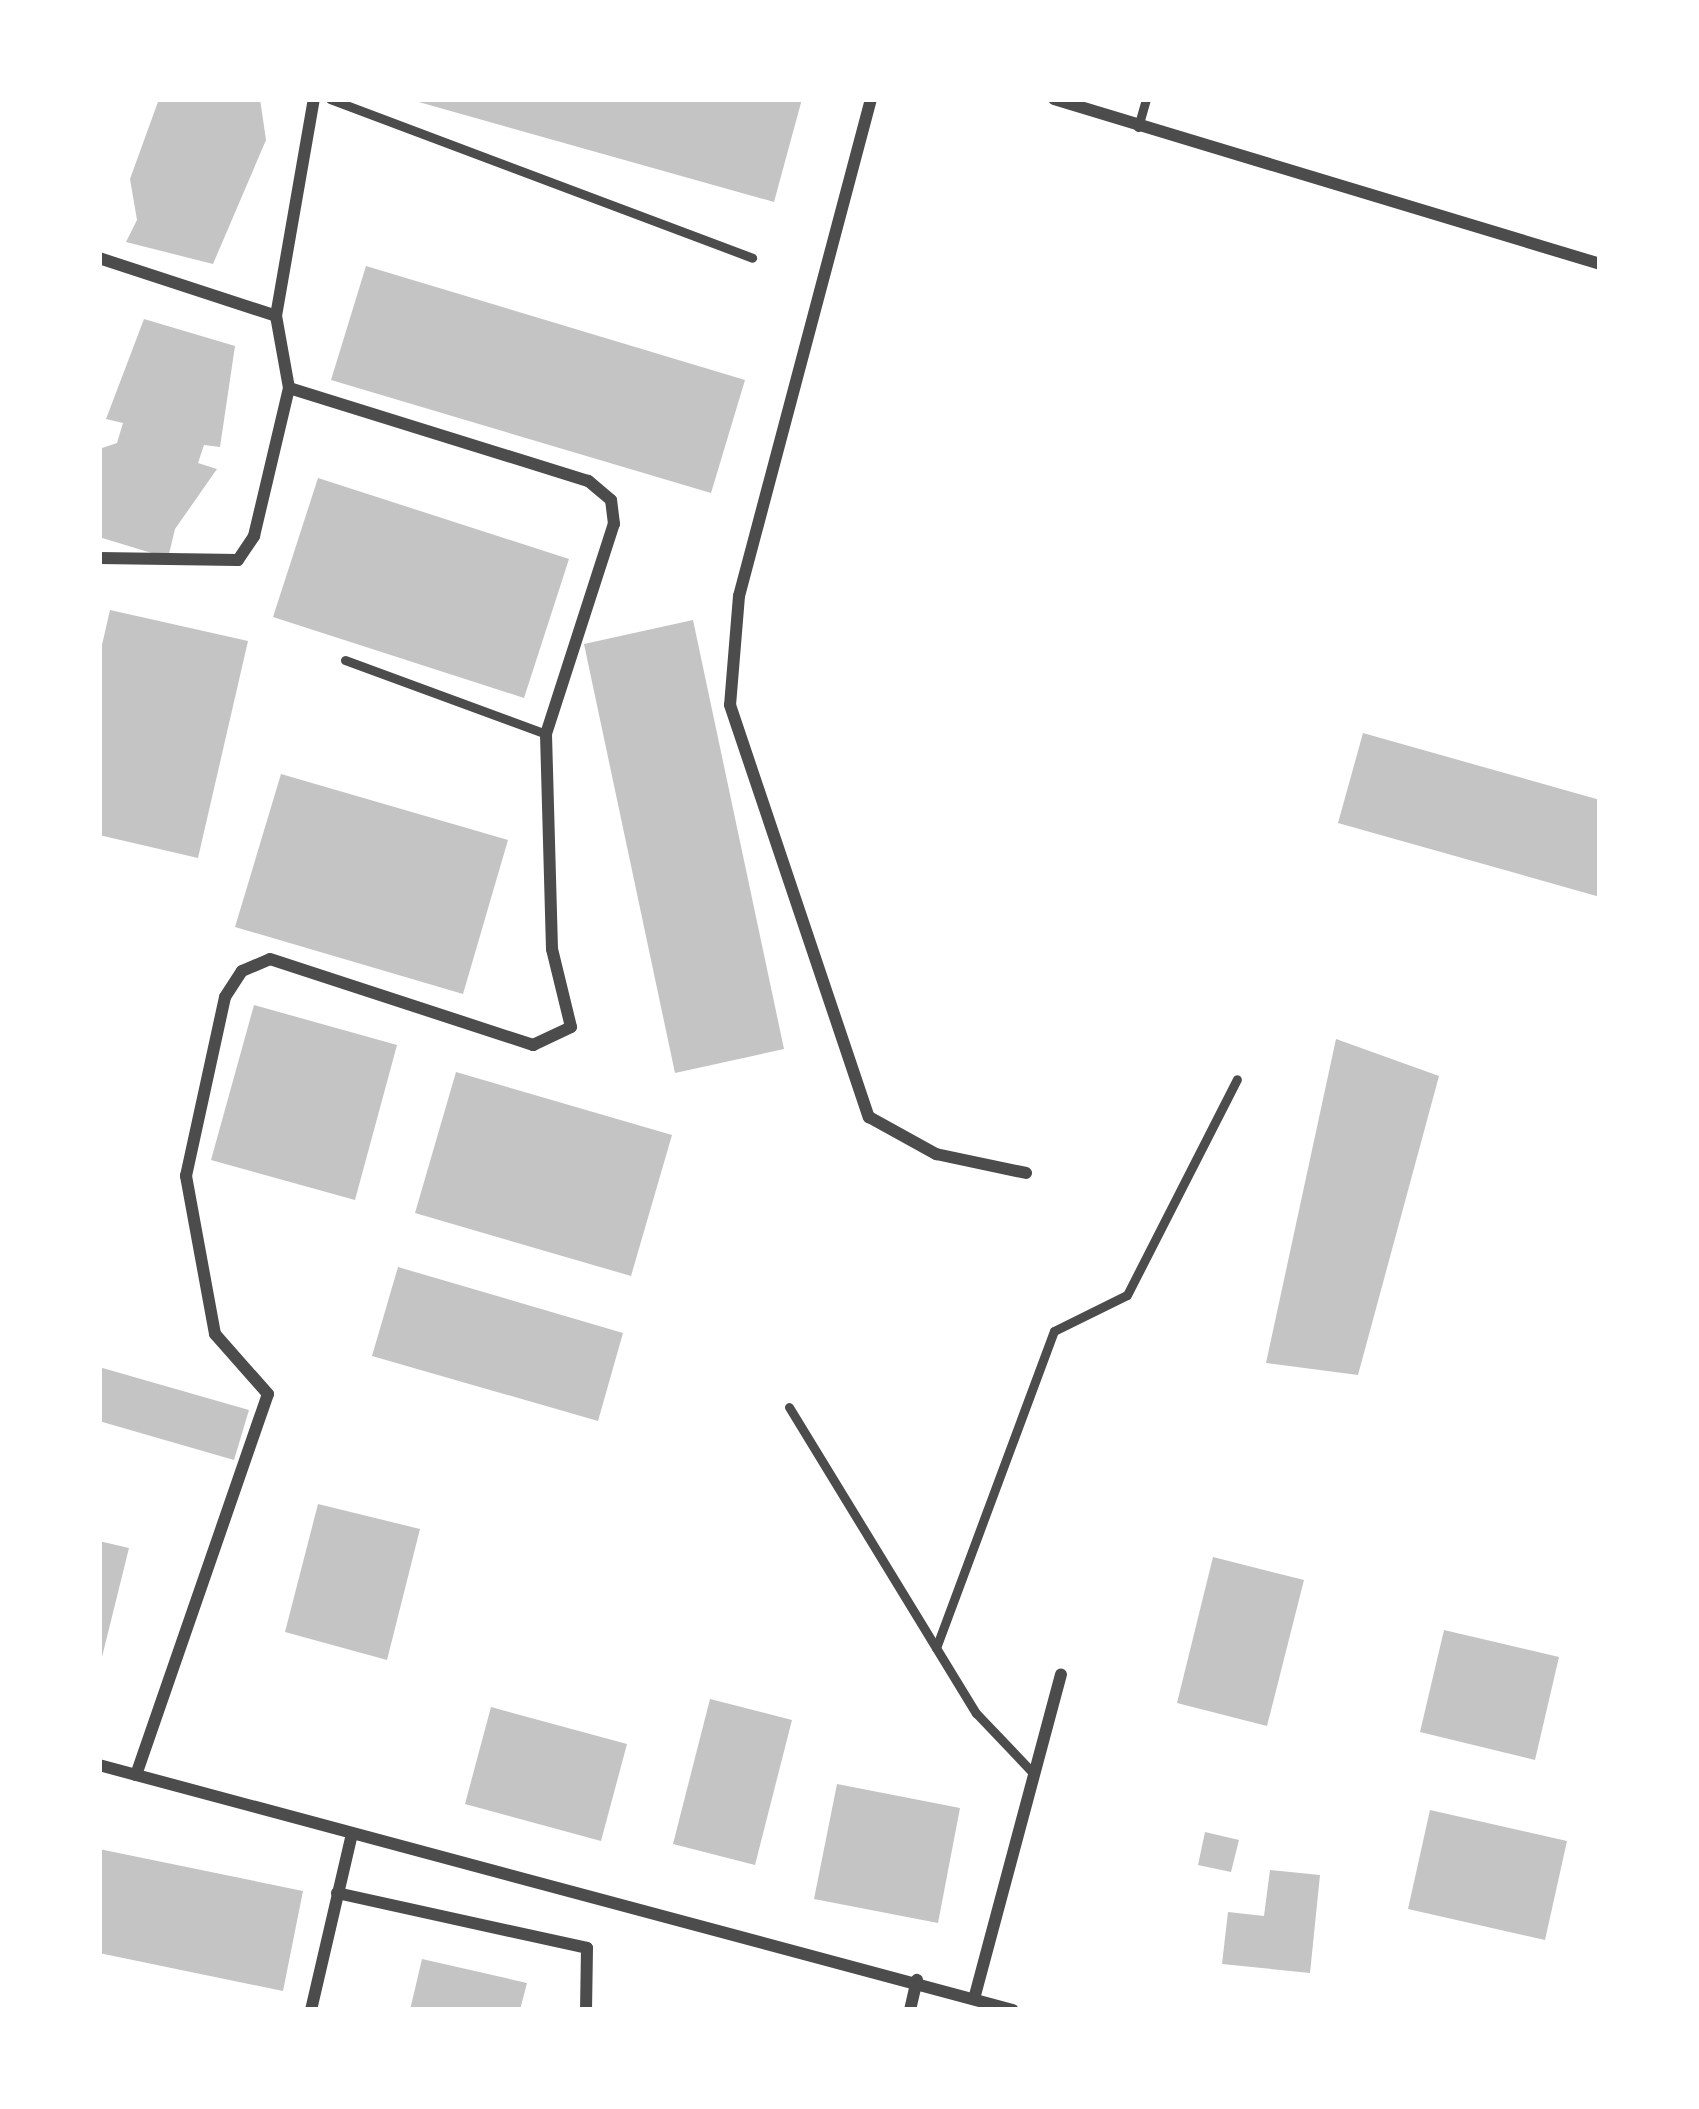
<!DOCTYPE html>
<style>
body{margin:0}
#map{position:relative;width:1699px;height:2109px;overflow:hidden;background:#fff;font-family:"IBM Plex Sans",sans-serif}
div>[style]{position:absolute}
.building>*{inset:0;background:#c4c4c4}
.service>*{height:9px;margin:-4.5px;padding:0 4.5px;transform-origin:4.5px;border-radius:4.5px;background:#4c4c4c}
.minor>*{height:12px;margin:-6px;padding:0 6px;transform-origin:6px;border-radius:6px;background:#4c4c4c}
span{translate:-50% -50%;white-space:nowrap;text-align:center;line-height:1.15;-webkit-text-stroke:12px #fff;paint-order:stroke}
.frame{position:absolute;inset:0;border:102px solid #fff;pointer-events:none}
</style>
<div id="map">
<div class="building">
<i style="clip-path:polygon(159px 99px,260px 99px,266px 140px,213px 264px,126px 242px,137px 220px,130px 179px)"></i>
<i style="clip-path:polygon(408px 99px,802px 99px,774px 202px)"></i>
<i style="clip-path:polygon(366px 266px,745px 380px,711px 493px,331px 380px)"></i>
<i style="clip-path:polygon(144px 319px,235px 346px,220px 447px,204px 445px,198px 463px,217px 469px,175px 529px,168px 558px,99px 537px,99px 449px,117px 443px,123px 423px,106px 419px)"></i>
<i style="clip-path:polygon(318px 478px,569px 559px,524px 698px,273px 617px)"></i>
<i style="clip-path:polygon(110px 610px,248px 641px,198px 858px,99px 835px,99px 658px)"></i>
<i style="clip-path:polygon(693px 620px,784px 1049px,675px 1073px,584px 644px)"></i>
<i style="clip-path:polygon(1363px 733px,1600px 800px,1600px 897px,1338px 823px)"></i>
<i style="clip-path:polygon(281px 774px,508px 840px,463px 994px,235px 927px)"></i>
<i style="clip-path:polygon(254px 1005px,397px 1045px,355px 1200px,211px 1160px)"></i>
<i style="clip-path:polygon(1336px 1039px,1439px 1076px,1358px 1375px,1266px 1363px)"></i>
<i style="clip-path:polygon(456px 1072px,672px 1135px,631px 1276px,415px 1213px)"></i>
<i style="clip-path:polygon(398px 1267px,623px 1333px,598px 1421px,372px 1356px)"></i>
<i style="clip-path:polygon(99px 1367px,249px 1410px,234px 1460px,99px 1421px)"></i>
<i style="clip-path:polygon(318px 1504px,420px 1529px,387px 1660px,285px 1632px)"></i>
<i style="clip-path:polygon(99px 1541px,129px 1548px,101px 1661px,99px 1661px)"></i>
<i style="clip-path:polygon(1213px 1557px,1304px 1580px,1267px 1726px,1177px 1703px)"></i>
<i style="clip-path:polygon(1444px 1630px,1559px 1657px,1535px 1760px,1420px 1732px)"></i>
<i style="clip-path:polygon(710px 1699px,792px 1720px,755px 1865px,673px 1844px)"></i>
<i style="clip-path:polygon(491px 1707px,627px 1744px,601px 1841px,465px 1804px)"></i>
<i style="clip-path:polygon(837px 1784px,960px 1808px,938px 1923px,814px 1899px)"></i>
<i style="clip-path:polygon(1430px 1810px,1567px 1841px,1545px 1940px,1408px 1909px)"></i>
<i style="clip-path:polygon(1205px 1832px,1239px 1840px,1231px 1872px,1198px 1865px)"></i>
<i style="clip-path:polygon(99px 1849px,303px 1891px,283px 1991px,99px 1953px)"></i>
<i style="clip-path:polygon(1270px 1870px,1320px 1875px,1310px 1973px,1222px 1964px,1228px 1912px,1264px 1916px)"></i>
<i style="clip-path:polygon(422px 1959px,527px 1983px,520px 2010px,410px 2010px)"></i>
</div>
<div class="service">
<i style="left:330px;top:99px;width:451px;rotate:20.6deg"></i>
<i style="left:1138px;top:127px;width:29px;rotate:-74deg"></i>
<i style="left:345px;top:660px;width:214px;rotate:20.2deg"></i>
<i style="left:789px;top:1407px;width:359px;rotate:58.6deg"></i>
<i style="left:976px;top:1713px;width:84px;rotate:46.4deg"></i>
<i style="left:936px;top:1648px;width:338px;rotate:-69.6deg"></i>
<i style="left:1054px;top:1331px;width:81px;rotate:-26.3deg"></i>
<i style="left:1127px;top:1295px;width:242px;rotate:-63deg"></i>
</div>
<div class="minor">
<i style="left:871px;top:99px;width:514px;rotate:104.87deg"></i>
<i style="left:739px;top:596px;width:109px;rotate:94.7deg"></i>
<i style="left:730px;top:705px;width:435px;rotate:71.4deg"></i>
<i style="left:869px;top:1117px;width:77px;rotate:28.9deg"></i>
<i style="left:936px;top:1154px;width:92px;rotate:11.9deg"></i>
<i style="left:1054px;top:99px;width:570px;rotate:16.81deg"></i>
<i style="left:99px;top:258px;width:186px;rotate:18.1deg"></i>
<i style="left:276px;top:316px;width:220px;rotate:-80.1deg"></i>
<i style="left:99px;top:558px;width:139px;rotate:0.8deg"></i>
<i style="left:238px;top:560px;width:29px;rotate:-56deg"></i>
<i style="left:254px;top:536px;width:152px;rotate:-76.7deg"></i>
<i style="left:99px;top:1765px;width:946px;rotate:15.01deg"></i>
<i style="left:136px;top:1775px;width:403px;rotate:-70.9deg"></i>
<i style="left:268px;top:1394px;width:80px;rotate:-131.5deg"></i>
<i style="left:215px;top:1334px;width:161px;rotate:-100.4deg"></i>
<i style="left:186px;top:1176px;width:183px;rotate:-77.7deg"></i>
<i style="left:225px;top:997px;width:31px;rotate:-57deg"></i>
<i style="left:242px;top:971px;width:30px;rotate:-23deg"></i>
<i style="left:270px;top:959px;width:277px;rotate:18.1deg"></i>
<i style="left:533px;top:1045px;width:42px;rotate:-25.3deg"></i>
<i style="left:571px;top:1027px;width:80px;rotate:-103.7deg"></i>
<i style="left:552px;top:949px;width:215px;rotate:-91.6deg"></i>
<i style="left:546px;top:734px;width:221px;rotate:-72.1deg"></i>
<i style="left:614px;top:524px;width:24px;rotate:-97deg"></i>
<i style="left:611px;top:500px;width:30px;rotate:-140deg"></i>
<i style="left:588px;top:481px;width:313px;rotate:-162.7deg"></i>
<i style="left:289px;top:388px;width:73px;rotate:-100.2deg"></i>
<i style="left:337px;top:1893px;width:256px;rotate:12.4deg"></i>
<i style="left:587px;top:1948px;width:62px;rotate:90.9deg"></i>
<i style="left:974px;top:1999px;width:336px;rotate:-75deg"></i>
<i style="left:311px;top:2010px;width:181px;rotate:-76.9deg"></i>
<i style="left:910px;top:2010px;width:31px;rotate:-77deg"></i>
</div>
<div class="frame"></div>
</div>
